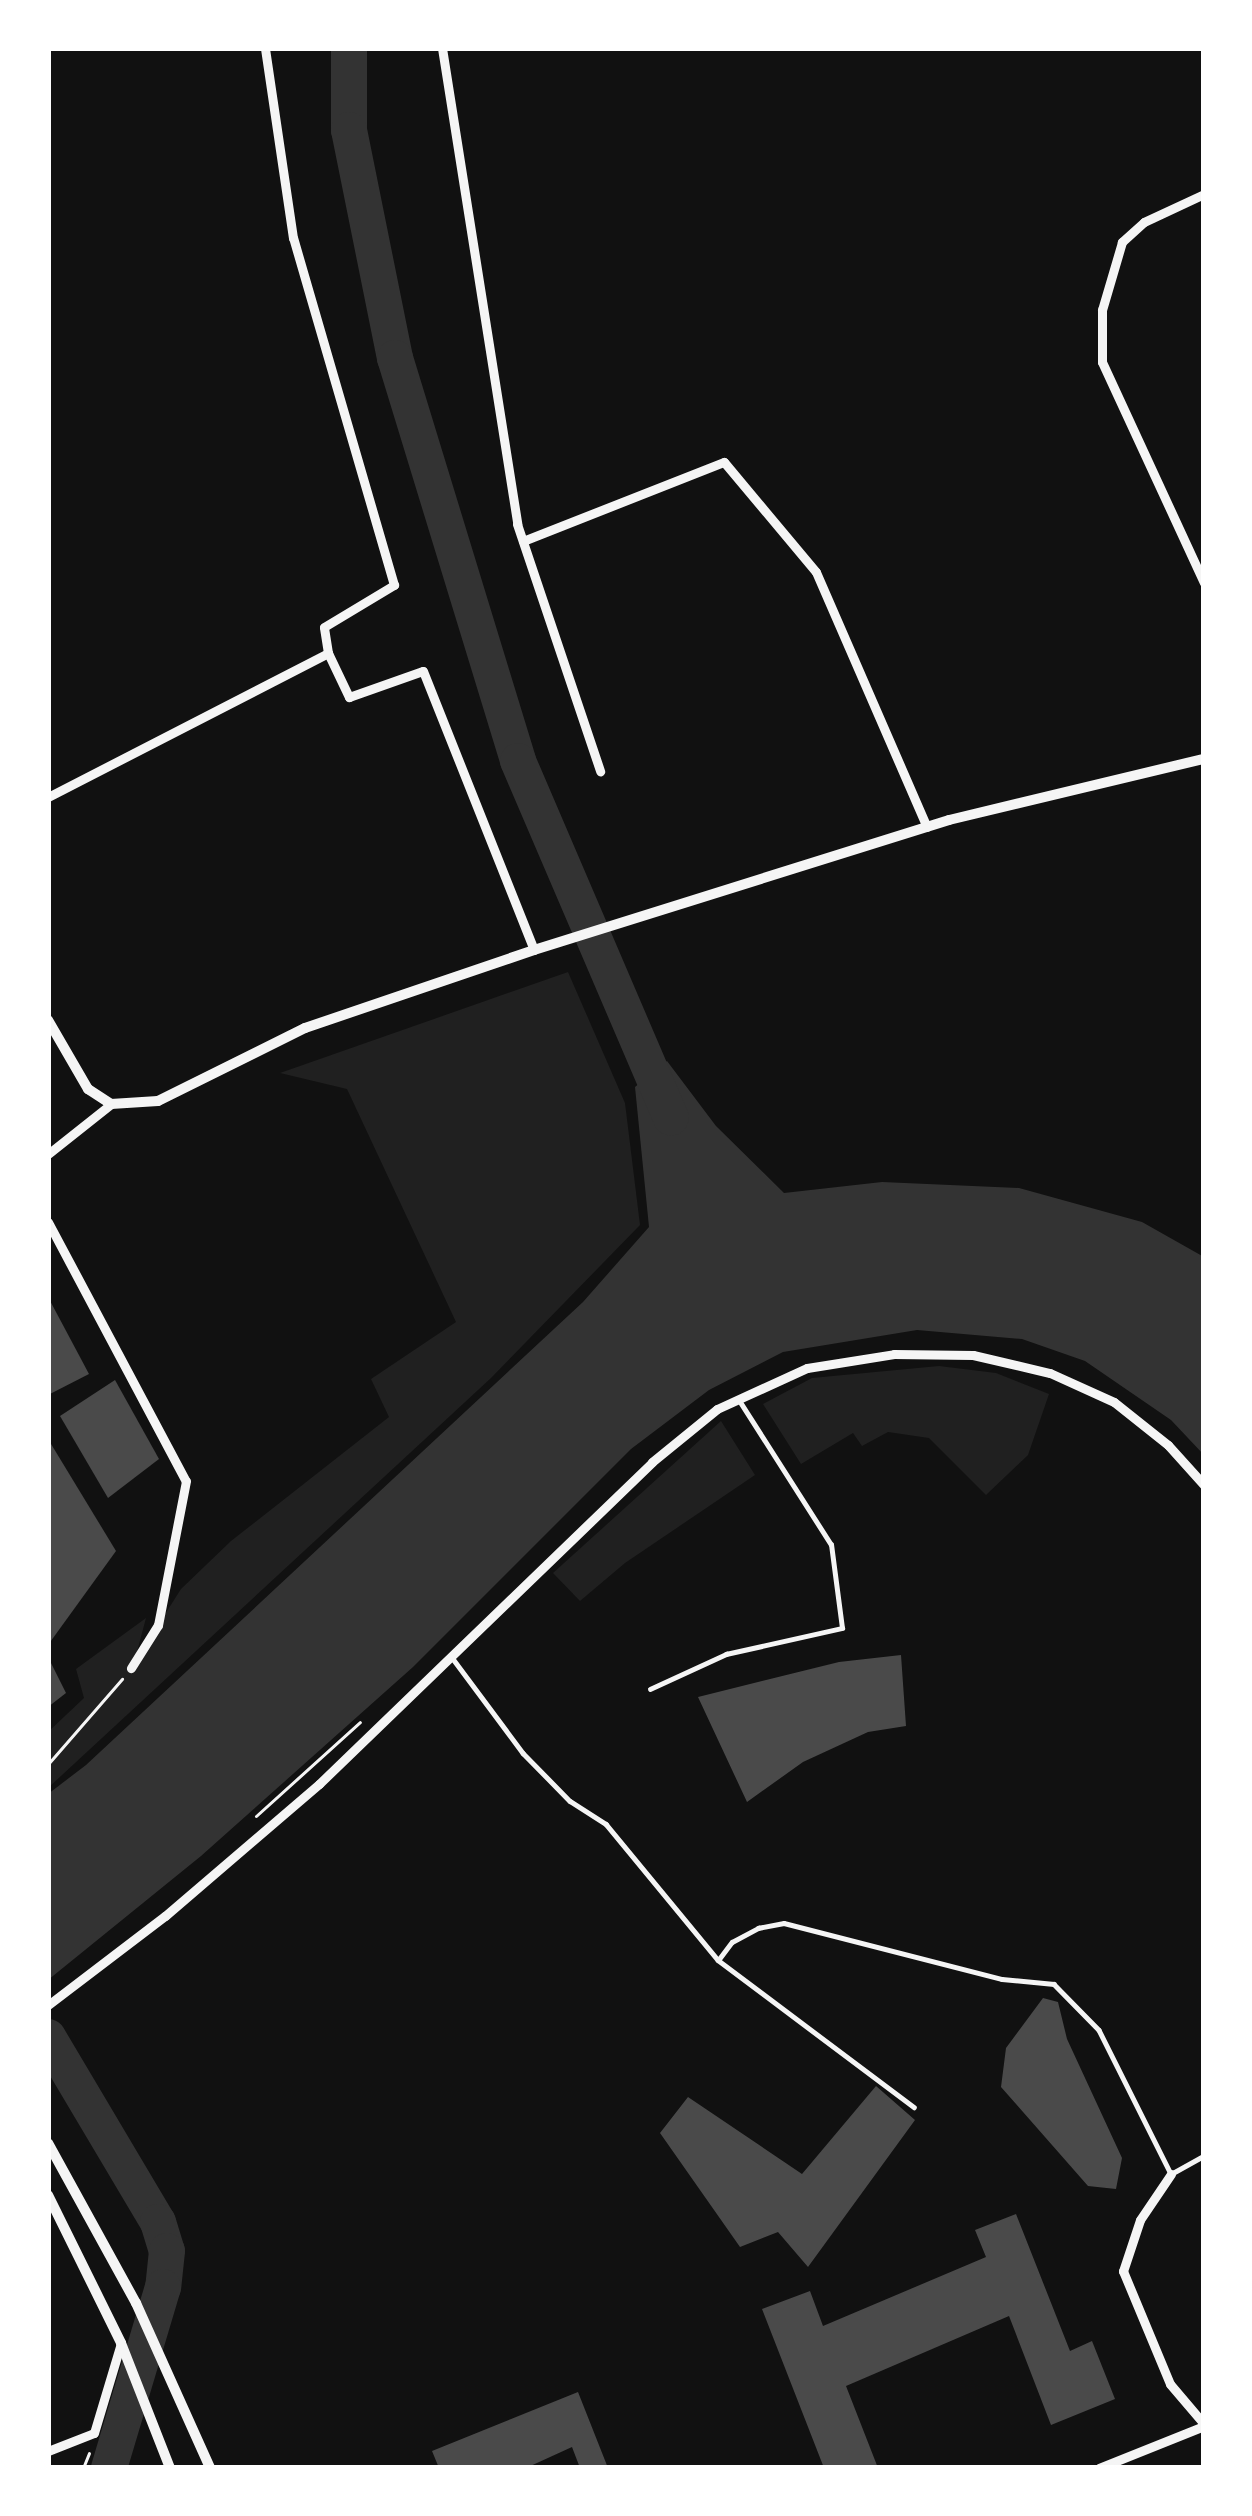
<!DOCTYPE html>
<style>
body{margin:0}
#map{position:relative;width:1252px;height:2516px;overflow:hidden;background:#111;font-family:"DM Sans",sans-serif}
div>[style]{position:absolute}
.green>*{inset:0;background:#202020}
.water>*{inset:0;background:#333}
.river>*{height:36px;margin:-18px;padding:0 18px;transform-origin:18px;border-radius:18px;background:#333}
.building>*{inset:0;background:#4a4a4a}
.path>*{height:3px;margin:-1.5px;padding:0 1.5px;transform-origin:1.5px;border-radius:1.5px;background:#f5f5f5}
.service>*{height:4.5px;margin:-2.25px;padding:0 2.25px;transform-origin:2.25px;border-radius:2.25px;background:#f5f5f5}
.minor>*{height:9px;margin:-4.5px;padding:0 4.5px;transform-origin:4.5px;border-radius:4.5px;background:#f5f5f5}
.tertiary>*{height:10px;margin:-5px;padding:0 5px;transform-origin:5px;border-radius:5px;background:#f5f5f5}
span{translate:-50% -50%;white-space:nowrap;text-align:center;line-height:1.15;-webkit-text-stroke:10px #fff;paint-order:stroke}
.frame{position:absolute;inset:0;border:51px solid #fff;pointer-events:none}
</style>
<div id="map">
<div class="green">
<i style="clip-path:polygon(568px 972px,625px 1103px,640px 1225px,491px 1378px,48px 1788px,48px 1732px,84px 1698px,76px 1669px,146px 1618px,134px 1663px,181px 1589px,231px 1541px,389px 1417px,371px 1379px,456px 1322px,347px 1089px,280px 1073px)"></i>
<i style="clip-path:polygon(939px 1366px,996px 1373px,1049px 1394px,1028px 1455px,986px 1495px,929px 1438px,888px 1432px,862px 1446px,853px 1433px,801px 1464px,763px 1404px,812px 1378px)"></i>
<i style="clip-path:polygon(721px 1421px,755px 1475px,625px 1563px,580px 1601px,553px 1573px)"></i>
</div>
<div class="water">
<i style="clip-path:polygon(667px 1061px,716px 1126px,784px 1193px,882px 1182px,1019px 1188px,1142px 1222px,1204px 1257px,1204px 1455px,1171px 1420px,1085px 1361px,1022px 1339px,917px 1330px,783px 1352px,709px 1390px,631px 1449px,413px 1667px,201px 1856px,48px 1980px,48px 1794px,86px 1765px,583px 1302px,649px 1227px,635px 1087px)"></i>
</div>
<div class="river">
<i style="left:349px;top:48px;width:82px;rotate:90deg"></i>
<i style="left:349px;top:130px;width:233px;rotate:78.6deg"></i>
<i style="left:395px;top:358px;width:421px;rotate:73deg"></i>
<i style="left:518px;top:761px;width:388px;rotate:66.8deg"></i>
<i style="left:48px;top:2037px;width:215px;rotate:59.3deg"></i>
<i style="left:158px;top:2222px;width:30px;rotate:73deg"></i>
<i style="left:167px;top:2251px;width:36px;rotate:96deg"></i>
<i style="left:163px;top:2287px;width:189px;rotate:106.6deg"></i>
</div>
<div class="building">
<i style="clip-path:polygon(48px 1297px,89px 1374px,48px 1395px)"></i>
<i style="clip-path:polygon(115px 1380px,159px 1459px,108px 1498px,60px 1416px)"></i>
<i style="clip-path:polygon(48px 1439px,116px 1551px,48px 1645px)"></i>
<i style="clip-path:polygon(901px 1655px,906px 1726px,868px 1732px,803px 1762px,747px 1802px,698px 1697px,839px 1662px)"></i>
<i style="clip-path:polygon(48px 1657px,66px 1693px,48px 1707px)"></i>
<i style="clip-path:polygon(1043px 1998px,1058px 2002px,1067px 2039px,1122px 2158px,1116px 2189px,1088px 2186px,1001px 2087px,1006px 2048px)"></i>
<i style="clip-path:polygon(876px 2086px,915px 2120px,808px 2267px,778px 2232px,740px 2247px,660px 2133px,688px 2097px,802px 2174px)"></i>
<i style="clip-path:polygon(1016px 2214px,1070px 2351px,1092px 2341px,1115px 2399px,1051px 2425px,1009px 2316px,846px 2386px,878px 2468px,824px 2468px,762px 2309px,810px 2291px,823px 2326px,986px 2257px,975px 2230px)"></i>
<i style="clip-path:polygon(578px 2392px,608px 2468px,580px 2468px,572px 2447px,526px 2468px,439px 2468px,432px 2451px)"></i>
</div>
<div class="path">
<i style="left:48px;top:1764px;width:113px;rotate:-49deg"></i>
<i style="left:256px;top:1816px;width:140px;rotate:-42.1deg"></i>
<i style="left:83px;top:2468px;width:16px;rotate:-68deg"></i>
</div>
<div class="service">
<i style="left:451px;top:1656px;width:121px;rotate:53.4deg"></i>
<i style="left:523px;top:1753px;width:67px;rotate:45.6deg"></i>
<i style="left:570px;top:1801px;width:43px;rotate:32.6deg"></i>
<i style="left:606px;top:1824px;width:176px;rotate:50.5deg"></i>
<i style="left:718px;top:1960px;width:245px;rotate:36.9deg"></i>
<i style="left:650px;top:1689px;width:84px;rotate:-24.7deg"></i>
<i style="left:726px;top:1654px;width:119px;rotate:-12.6deg"></i>
<i style="left:842px;top:1628px;width:84px;rotate:-97.5deg"></i>
<i style="left:831px;top:1545px;width:173px;rotate:-122.5deg"></i>
<i style="left:719px;top:1959px;width:21px;rotate:-53deg"></i>
<i style="left:732px;top:1942px;width:30px;rotate:-28deg"></i>
<i style="left:758px;top:1928px;width:26px;rotate:-11deg"></i>
<i style="left:784px;top:1923px;width:225px;rotate:14.4deg"></i>
<i style="left:1002px;top:1979px;width:52px;rotate:5.5deg"></i>
<i style="left:1054px;top:1984px;width:64px;rotate:45.6deg"></i>
<i style="left:1099px;top:2030px;width:161px;rotate:63.4deg"></i>
<i style="left:1171px;top:2174px;width:38px;rotate:-29deg"></i>
</div>
<div class="minor">
<i style="left:442px;top:48px;width:482px;rotate:81deg"></i>
<i style="left:517px;top:524px;width:261px;rotate:71.4deg"></i>
<i style="left:1204px;top:194px;width:66px;rotate:155deg"></i>
<i style="left:1144px;top:222px;width:30px;rotate:138deg"></i>
<i style="left:1122px;top:242px;width:71px;rotate:106.4deg"></i>
<i style="left:1102px;top:310px;width:52px;rotate:90deg"></i>
<i style="left:1102px;top:362px;width:243px;rotate:65.2deg"></i>
<i style="left:523px;top:541px;width:216px;rotate:-21.5deg"></i>
<i style="left:724px;top:462px;width:143px;rotate:50.1deg"></i>
<i style="left:816px;top:572px;width:278px;rotate:66.5deg"></i>
<i style="left:328px;top:653px;width:49px;rotate:64.5deg"></i>
<i style="left:349px;top:697px;width:78px;rotate:-19.4deg"></i>
<i style="left:423px;top:671px;width:300px;rotate:68.3deg"></i>
<i style="left:48px;top:797px;width:315px;rotate:-27.2deg"></i>
<i style="left:328px;top:653px;width:26px;rotate:-99deg"></i>
<i style="left:324px;top:627px;width:82px;rotate:-31deg"></i>
<i style="left:394px;top:585px;width:361px;rotate:-106.2deg"></i>
<i style="left:293px;top:238px;width:192px;rotate:-98.4deg"></i>
<i style="left:48px;top:1154px;width:80px;rotate:-38.4deg"></i>
<i style="left:48px;top:1222px;width:293px;rotate:62deg"></i>
<i style="left:186px;top:1481px;width:147px;rotate:101deg"></i>
<i style="left:158px;top:1625px;width:51px;rotate:122.1deg"></i>
<i style="left:48px;top:2005px;width:147px;rotate:-37.3deg"></i>
<i style="left:165px;top:1916px;width:203px;rotate:-40.6deg"></i>
<i style="left:319px;top:1784px;width:463px;rotate:-44deg"></i>
<i style="left:652px;top:1462px;width:84px;rotate:-39.2deg"></i>
<i style="left:717px;top:1409px;width:99px;rotate:-24.5deg"></i>
<i style="left:807px;top:1368px;width:88px;rotate:-9.1deg"></i>
<i style="left:894px;top:1354px;width:79px;rotate:0.7deg"></i>
<i style="left:973px;top:1355px;width:79px;rotate:13.2deg"></i>
<i style="left:1050px;top:1373px;width:70px;rotate:24.4deg"></i>
<i style="left:1114px;top:1402px;width:69px;rotate:38.5deg"></i>
<i style="left:1168px;top:1445px;width:54px;rotate:48deg"></i>
<i style="left:1171px;top:2174px;width:55px;rotate:124deg"></i>
<i style="left:1140px;top:2220px;width:54px;rotate:108.4deg"></i>
<i style="left:1123px;top:2271px;width:122px;rotate:67.4deg"></i>
<i style="left:1170px;top:2384px;width:52px;rotate:49.6deg"></i>
<i style="left:48px;top:2451px;width:49px;rotate:-21.4deg"></i>
<i style="left:94px;top:2433px;width:94px;rotate:-73.3deg"></i>
<i style="left:1099px;top:2468px;width:113px;rotate:-21.8deg"></i>
</div>
<div class="tertiary">
<i style="left:48px;top:1020px;width:80px;rotate:59.9deg"></i>
<i style="left:88px;top:1089px;width:27px;rotate:33deg"></i>
<i style="left:111px;top:1104px;width:47px;rotate:-3.7deg"></i>
<i style="left:158px;top:1101px;width:164px;rotate:-26.4deg"></i>
<i style="left:305px;top:1028px;width:242px;rotate:-18.8deg"></i>
<i style="left:534px;top:950px;width:435px;rotate:-17.4deg"></i>
<i style="left:949px;top:820px;width:262px;rotate:-13.5deg"></i>
<i style="left:48px;top:2143px;width:183px;rotate:61.2deg"></i>
<i style="left:136px;top:2303px;width:181px;rotate:65.8deg"></i>
<i style="left:48px;top:2195px;width:165px;rotate:63.7deg"></i>
<i style="left:121px;top:2343px;width:134px;rotate:68.6deg"></i>
</div>
<div class="frame"></div>
</div>
